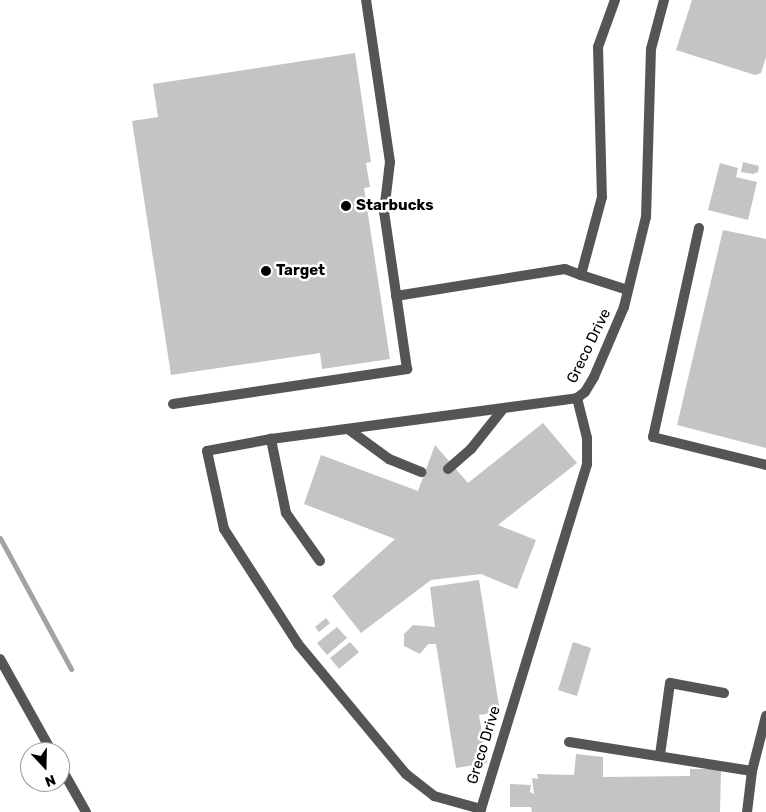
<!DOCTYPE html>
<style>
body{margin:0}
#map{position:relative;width:766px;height:812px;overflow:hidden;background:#fff;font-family:Rubik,sans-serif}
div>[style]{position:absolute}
.stream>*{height:5px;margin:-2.5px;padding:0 2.5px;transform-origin:2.5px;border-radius:2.5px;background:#a3a3a3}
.building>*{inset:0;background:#c4c4c4}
.lane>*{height:10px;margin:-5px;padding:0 5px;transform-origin:5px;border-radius:5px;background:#555}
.street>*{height:10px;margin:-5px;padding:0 5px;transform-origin:5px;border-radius:5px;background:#555}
.dots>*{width:14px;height:14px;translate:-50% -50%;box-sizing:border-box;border:2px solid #fff;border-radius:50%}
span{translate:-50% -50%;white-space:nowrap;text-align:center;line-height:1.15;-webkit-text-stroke:5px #fff;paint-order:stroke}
.poi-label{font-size:15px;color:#000;font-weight:700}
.left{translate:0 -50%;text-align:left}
.street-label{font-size:15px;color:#000}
.north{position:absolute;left:20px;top:742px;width:50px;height:50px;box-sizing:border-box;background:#fff;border:1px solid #999;border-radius:50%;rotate:159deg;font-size:14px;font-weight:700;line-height:20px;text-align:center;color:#000}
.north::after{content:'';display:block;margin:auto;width:18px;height:22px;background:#000;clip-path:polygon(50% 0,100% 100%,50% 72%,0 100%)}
</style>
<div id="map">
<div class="stream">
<i style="left:0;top:538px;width:149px;rotate:61.5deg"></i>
</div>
<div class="building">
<i style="clip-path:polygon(692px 0,766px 0,766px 57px,761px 73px,755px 75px,676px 50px)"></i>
<i style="clip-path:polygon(355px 53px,371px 162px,366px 163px,370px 187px,364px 188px,390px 359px,322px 369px,320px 353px,171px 375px,132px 121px,158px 117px,153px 84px)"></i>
<i style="clip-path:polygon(743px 162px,759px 166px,758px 172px,753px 174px,741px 172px)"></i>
<i style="clip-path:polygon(720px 163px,738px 168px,736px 177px,757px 182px,748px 220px,708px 210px)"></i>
<i style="clip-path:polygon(723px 230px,766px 239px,766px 448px,677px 425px)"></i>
<i style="clip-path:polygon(543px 423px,577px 463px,498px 525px,536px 540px,517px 589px,481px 574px,431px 580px,361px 633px,332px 596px,395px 539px,304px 504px,321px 455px,418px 491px,435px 445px,468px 483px)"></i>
<i style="clip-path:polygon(479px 580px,500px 712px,479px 715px,487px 763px,456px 768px,436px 644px,428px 644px,420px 654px,404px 646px,404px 634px,413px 625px,435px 627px,430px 587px)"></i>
<i style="clip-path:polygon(326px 618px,330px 623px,319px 632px,315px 627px)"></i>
<i style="clip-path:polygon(337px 627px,347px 638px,327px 655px,317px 643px)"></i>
<i style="clip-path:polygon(350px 642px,359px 652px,339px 669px,330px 658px)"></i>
<i style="clip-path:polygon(573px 642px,591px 648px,577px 696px,558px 690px)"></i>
<i style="clip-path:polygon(576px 754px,603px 757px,603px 777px,690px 776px,690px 769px,721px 769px,720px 812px,532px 812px,531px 807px,510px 807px,510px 784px,531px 785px,530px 792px,534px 794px,532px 778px,538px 779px,537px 774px,574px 775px)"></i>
</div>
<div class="lane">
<i style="left:615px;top:0;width:50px;rotate:109.9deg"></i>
<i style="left:598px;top:47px;width:150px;rotate:88.5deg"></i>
<i style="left:602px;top:197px;width:81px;rotate:105.1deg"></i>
<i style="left:581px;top:275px;width:49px;rotate:17.7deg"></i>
<i style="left:699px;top:228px;width:214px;rotate:102.4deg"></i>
<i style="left:653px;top:437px;width:116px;rotate:13.9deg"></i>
<i style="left:396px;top:296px;width:171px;rotate:-9.1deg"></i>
<i style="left:565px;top:269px;width:17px;rotate:21deg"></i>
<i style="left:173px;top:404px;width:237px;rotate:-8.5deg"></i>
<i style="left:407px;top:369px;width:159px;rotate:-98.3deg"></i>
<i style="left:384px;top:212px;width:50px;rotate:-83.2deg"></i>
<i style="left:390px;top:162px;width:164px;rotate:-98.4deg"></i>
<i style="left:348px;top:429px;width:51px;rotate:36.2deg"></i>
<i style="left:389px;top:459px;width:35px;rotate:22deg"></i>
<i style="left:271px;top:439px;width:65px;rotate:169.4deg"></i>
<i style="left:207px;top:451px;width:80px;rotate:77.7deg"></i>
<i style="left:224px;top:529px;width:137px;rotate:57.2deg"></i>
<i style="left:298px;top:644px;width:169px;rotate:50.3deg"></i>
<i style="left:406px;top:774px;width:36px;rotate:38deg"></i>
<i style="left:434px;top:796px;width:49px;rotate:15.5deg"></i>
<i style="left:448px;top:469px;width:30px;rotate:-41deg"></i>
<i style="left:471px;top:449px;width:51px;rotate:-51.3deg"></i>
<i style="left:320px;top:561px;width:59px;rotate:-125.3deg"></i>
<i style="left:286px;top:513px;width:76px;rotate:-101.5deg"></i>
<i style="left:271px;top:439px;width:309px;rotate:-7.6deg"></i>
<i style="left:0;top:659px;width:107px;rotate:60.8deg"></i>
<i style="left:569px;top:742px;width:185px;rotate:9deg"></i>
<i style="left:660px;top:755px;width:73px;rotate:-82.1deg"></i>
<i style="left:670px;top:683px;width:55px;rotate:10.5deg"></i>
<i style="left:60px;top:766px;width:53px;rotate:60.5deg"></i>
<i style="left:747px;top:812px;width:41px;rotate:-83deg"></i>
<i style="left:752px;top:771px;width:57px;rotate:-75.7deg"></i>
</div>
<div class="street">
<i style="left:481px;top:809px;width:361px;rotate:-72.9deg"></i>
<i style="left:587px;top:464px;width:26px;rotate:-90deg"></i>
<i style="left:587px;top:438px;width:41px;rotate:-104deg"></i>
<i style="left:577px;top:398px;width:10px;rotate:-37deg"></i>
<i style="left:585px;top:392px;width:17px;rotate:-59deg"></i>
<i style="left:594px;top:377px;width:76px;rotate:-66.8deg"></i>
<i style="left:624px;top:307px;width:93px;rotate:-76.3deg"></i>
<i style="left:646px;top:217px;width:168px;rotate:-88.3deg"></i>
<i style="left:651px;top:49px;width:51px;rotate:-75.1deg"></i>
</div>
<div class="dots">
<i style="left:346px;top:206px;background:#000"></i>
<i style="left:266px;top:271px;background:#000"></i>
</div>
<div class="poi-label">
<span class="left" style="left:356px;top:206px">Starbucks</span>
<span class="left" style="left:276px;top:271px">Target</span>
</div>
<div class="street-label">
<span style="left:589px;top:346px;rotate:-64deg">Greco Drive</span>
<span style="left:484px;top:745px;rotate:-73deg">Greco Drive</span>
</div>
<div class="north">N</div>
</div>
